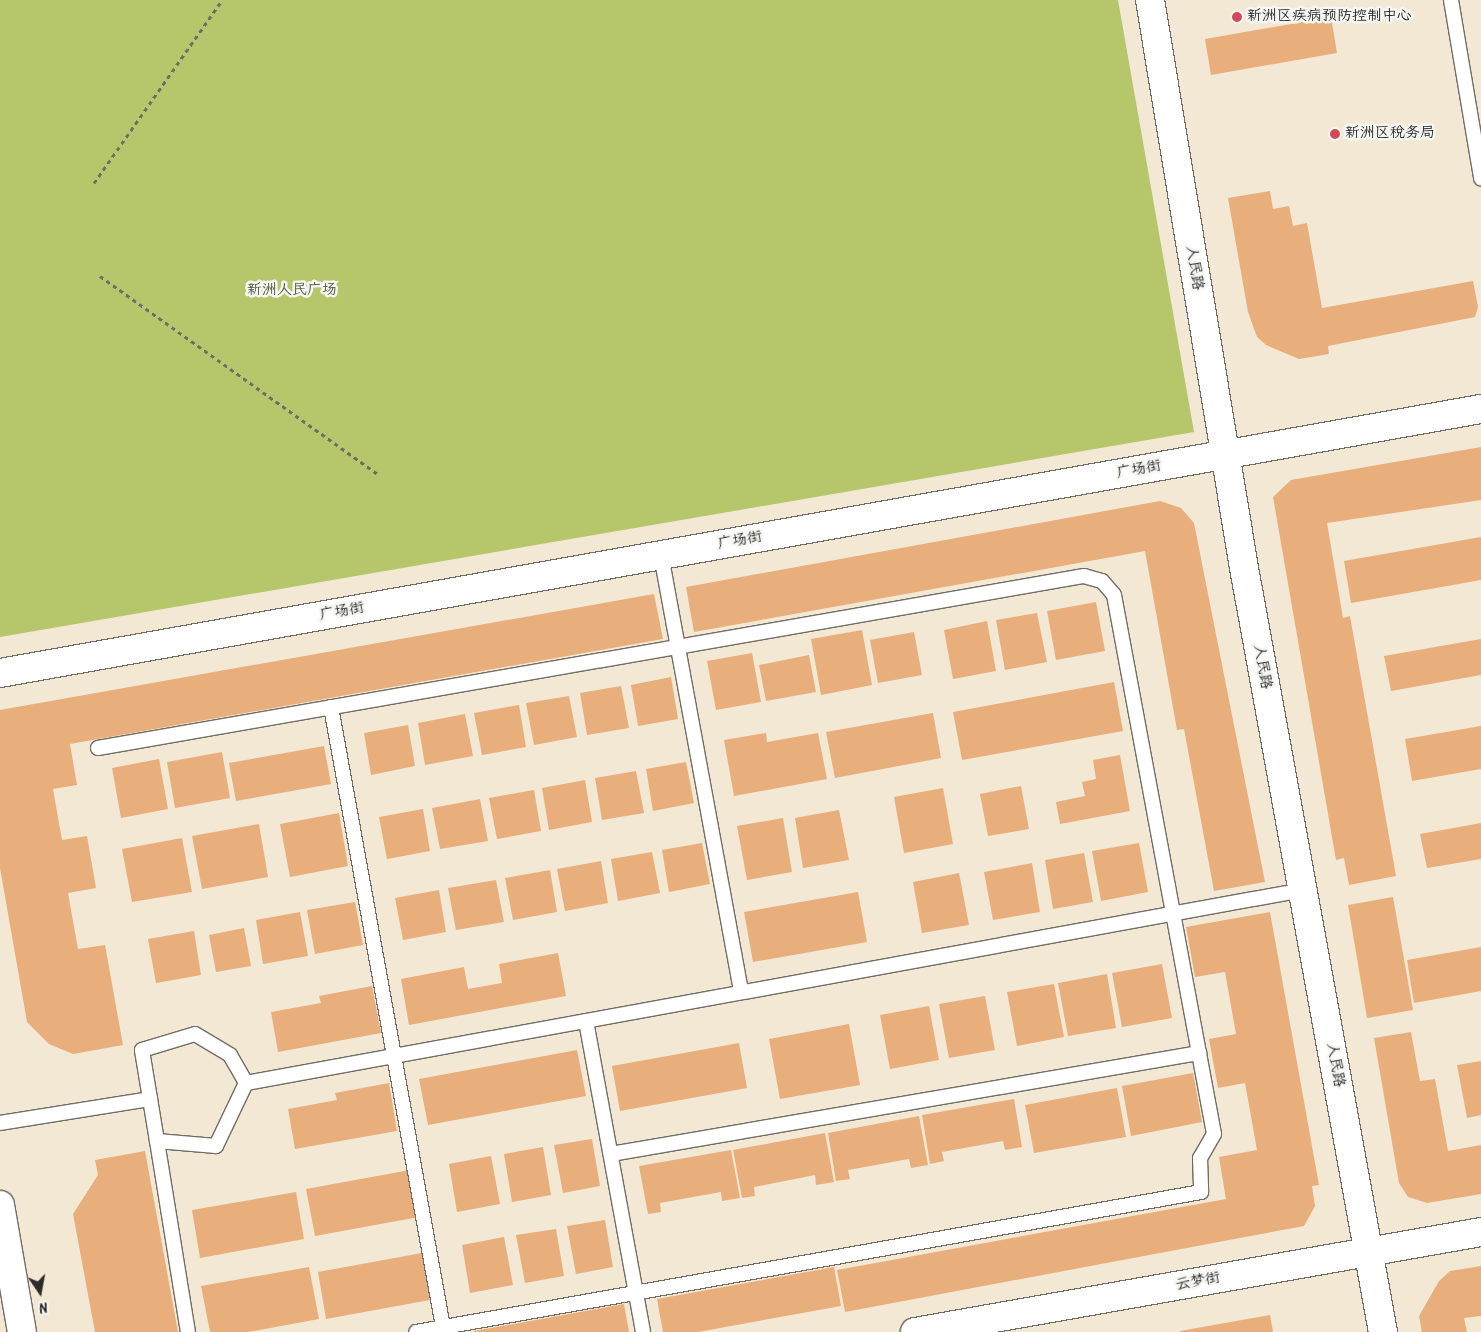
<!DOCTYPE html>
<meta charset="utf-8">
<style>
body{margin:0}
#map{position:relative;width:1481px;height:1332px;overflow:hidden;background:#f2e8d3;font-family:Kalam,"LXGW WenKai TC",sans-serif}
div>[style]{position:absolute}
.green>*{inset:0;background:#b5c76a}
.building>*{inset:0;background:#e8af7c}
.path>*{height:3px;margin-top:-1.5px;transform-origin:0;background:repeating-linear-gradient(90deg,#716d66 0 4px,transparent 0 8px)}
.roads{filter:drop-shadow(1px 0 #716d66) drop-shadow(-1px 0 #716d66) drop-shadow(0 1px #716d66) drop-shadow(0 -1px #716d66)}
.lane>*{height:14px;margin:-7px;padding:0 7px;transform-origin:7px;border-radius:7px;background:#fff}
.secondary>*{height:28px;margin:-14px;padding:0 14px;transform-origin:14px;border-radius:14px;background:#fff}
.dots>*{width:14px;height:14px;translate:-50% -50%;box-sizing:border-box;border:2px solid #f6f6f2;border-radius:50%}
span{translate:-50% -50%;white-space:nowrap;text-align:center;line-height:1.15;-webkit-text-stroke:5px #f6f6f2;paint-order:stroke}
.poi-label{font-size:15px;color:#2b2b2b}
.left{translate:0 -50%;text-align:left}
.street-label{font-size:15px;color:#2b2b2b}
.park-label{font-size:15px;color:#545a3e}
.north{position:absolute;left:15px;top:1267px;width:50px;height:50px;-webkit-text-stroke:4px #f6f6f2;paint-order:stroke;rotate:168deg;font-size:14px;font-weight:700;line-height:20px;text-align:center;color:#2b2b2b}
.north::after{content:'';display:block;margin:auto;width:18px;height:22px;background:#2b2b2b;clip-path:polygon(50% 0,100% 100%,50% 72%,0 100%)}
</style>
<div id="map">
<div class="green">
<i style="clip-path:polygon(0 0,1118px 0,1194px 432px,0 637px)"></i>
</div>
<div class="building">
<i style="clip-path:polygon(1331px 17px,1337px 53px,1211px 75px,1205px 39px)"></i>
<i style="clip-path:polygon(1270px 191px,1273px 209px,1289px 206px,1293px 226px,1307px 223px,1322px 308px,1473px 281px,1478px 307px,1475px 317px,1328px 346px,1329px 354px,1299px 359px,1266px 345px,1257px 337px,1248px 312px,1228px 198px)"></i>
<i style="clip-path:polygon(1481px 447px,1481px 500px,1327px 523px,1343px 618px,1350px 616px,1396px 876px,1349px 885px,1344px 858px,1336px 860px,1273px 497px,1291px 480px)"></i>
<i style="clip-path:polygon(1160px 501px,1181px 508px,1194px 523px,1265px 882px,1214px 891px,1184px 729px,1177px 730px,1145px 551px,694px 632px,686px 587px)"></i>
<i style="clip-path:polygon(1481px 537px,1481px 580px,1351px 603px,1344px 561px)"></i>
<i style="clip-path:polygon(654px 594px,663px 639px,70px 744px,77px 785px,53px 789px,62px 840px,87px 836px,96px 888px,68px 893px,78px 949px,105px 945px,123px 1045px,73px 1054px,49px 1044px,27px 1022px,0 868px,0 710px)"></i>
<i style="clip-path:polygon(1096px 602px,1105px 651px,1056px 660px,1047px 611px)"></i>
<i style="clip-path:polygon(1037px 613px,1047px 662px,1005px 670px,996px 620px)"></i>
<i style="clip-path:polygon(987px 621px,996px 671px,953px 679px,944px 630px)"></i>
<i style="clip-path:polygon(862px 630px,872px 685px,821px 695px,811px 639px)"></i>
<i style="clip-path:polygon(914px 632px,922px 675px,878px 683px,870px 640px)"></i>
<i style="clip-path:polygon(1481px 639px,1481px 675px,1391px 691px,1384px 656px)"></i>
<i style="clip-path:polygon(752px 653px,761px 702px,716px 710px,707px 661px)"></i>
<i style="clip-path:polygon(809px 655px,816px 692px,766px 701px,759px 665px)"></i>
<i style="clip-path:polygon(671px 677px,678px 719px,638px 726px,631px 685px)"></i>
<i style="clip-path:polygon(1114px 682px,1123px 731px,962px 760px,953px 712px)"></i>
<i style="clip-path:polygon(621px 686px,629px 728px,587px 735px,580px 693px)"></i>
<i style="clip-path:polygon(569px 696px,577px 737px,534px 745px,526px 703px)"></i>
<i style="clip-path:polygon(519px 705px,526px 747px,482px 755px,474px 713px)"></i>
<i style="clip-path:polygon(933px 713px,941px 758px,835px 778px,826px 732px)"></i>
<i style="clip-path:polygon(465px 714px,473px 756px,425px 765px,418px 723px)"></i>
<i style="clip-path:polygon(408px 725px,415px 766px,371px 775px,364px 733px)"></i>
<i style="clip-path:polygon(1481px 726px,1481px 769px,1412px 781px,1405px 739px)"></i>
<i style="clip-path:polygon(766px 733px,767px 742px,818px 733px,827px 779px,734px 796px,724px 740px)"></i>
<i style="clip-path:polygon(324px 746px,331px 784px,236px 801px,229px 763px)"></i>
<i style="clip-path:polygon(222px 752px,230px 798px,175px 808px,167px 762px)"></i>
<i style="clip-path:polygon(1120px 755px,1130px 811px,1060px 824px,1056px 802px,1085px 796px,1082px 782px,1096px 779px,1093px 760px)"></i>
<i style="clip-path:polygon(159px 759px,168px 809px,121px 818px,112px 768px)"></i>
<i style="clip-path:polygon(686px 762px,694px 803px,653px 811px,646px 769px)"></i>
<i style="clip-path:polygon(636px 771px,644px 813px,602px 820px,595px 778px)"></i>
<i style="clip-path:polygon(585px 780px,592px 822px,549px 830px,542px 788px)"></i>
<i style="clip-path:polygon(1021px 786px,1029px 829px,988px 836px,980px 794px)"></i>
<i style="clip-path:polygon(943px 788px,953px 844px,904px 853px,894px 797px)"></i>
<i style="clip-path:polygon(534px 790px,541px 831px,497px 839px,489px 798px)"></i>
<i style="clip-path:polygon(480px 799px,488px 841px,440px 849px,432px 808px)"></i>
<i style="clip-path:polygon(423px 809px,430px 851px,387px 859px,379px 817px)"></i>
<i style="clip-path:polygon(839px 810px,849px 860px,803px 868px,795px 818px)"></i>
<i style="clip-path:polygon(339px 813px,348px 866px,290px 877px,280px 824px)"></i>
<i style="clip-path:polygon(783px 818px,792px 872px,747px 880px,737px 826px)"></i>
<i style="clip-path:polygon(1481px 823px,1481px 859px,1427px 868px,1420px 834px)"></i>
<i style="clip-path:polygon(259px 824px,268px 877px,202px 889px,192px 836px)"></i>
<i style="clip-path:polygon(182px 838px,192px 892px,132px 902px,122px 849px)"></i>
<i style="clip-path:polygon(702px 843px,710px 884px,669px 892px,662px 850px)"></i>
<i style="clip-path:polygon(1139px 843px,1148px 892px,1101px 901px,1092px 851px)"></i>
<i style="clip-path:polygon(652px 852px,660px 893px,618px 901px,611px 859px)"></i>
<i style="clip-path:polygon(1084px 853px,1093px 902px,1053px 909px,1045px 860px)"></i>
<i style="clip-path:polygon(601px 861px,608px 903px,565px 911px,557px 869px)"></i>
<i style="clip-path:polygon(1032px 863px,1040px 912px,993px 920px,984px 872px)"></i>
<i style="clip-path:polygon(550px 870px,557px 912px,513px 920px,505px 878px)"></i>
<i style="clip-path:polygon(959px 873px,969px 925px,922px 933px,913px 882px)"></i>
<i style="clip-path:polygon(496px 880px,504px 922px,456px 930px,448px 888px)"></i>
<i style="clip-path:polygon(439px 890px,446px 932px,403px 940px,395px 898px)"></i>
<i style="clip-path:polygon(858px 892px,867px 942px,753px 962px,744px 912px)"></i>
<i style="clip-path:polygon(1393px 897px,1413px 1010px,1367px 1018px,1348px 905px)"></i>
<i style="clip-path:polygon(355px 902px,363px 945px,315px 954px,307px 910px)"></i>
<i style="clip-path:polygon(300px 912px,308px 956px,263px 964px,256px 920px)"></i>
<i style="clip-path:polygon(1270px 912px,1319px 1185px,1312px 1186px,1315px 1206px,1304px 1226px,845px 1312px,837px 1270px,1226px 1199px,1219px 1157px,1257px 1150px,1245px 1083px,1218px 1088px,1209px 1039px,1236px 1034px,1225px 972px,1195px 977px,1186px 927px)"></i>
<i style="clip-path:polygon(244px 928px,251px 966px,216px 972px,209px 935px)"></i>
<i style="clip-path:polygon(194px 931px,201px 975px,156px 983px,148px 939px)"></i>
<i style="clip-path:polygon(1481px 947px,1481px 991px,1414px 1003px,1407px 960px)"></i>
<i style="clip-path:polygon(558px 953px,566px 996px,409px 1025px,401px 979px,464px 967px,468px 989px,502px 983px,499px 964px)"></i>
<i style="clip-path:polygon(1162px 964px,1172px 1018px,1122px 1027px,1112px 973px)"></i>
<i style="clip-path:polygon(1107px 974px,1116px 1028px,1068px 1036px,1058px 983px)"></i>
<i style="clip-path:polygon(1054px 984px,1064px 1037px,1017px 1046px,1007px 992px)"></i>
<i style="clip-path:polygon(372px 986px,381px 1033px,278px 1052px,271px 1012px,321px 1003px,319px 996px)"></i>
<i style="clip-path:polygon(985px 996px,995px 1050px,949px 1058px,939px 1004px)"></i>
<i style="clip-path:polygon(929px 1006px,939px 1060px,890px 1069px,880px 1015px)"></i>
<i style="clip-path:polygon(849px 1024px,860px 1085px,780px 1099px,769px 1039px)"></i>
<i style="clip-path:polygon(1411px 1032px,1420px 1081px,1435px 1079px,1448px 1151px,1481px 1145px,1481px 1194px,1427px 1203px,1408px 1197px,1399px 1183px,1374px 1038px)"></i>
<i style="clip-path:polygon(739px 1043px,747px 1088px,620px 1111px,612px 1066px)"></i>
<i style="clip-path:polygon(577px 1050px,586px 1096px,428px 1125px,419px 1079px)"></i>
<i style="clip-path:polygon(1481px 1061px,1481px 1115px,1467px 1118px,1457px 1065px)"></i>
<i style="clip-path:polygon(1193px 1073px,1202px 1122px,1131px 1136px,1122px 1086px)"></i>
<i style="clip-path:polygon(389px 1083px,397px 1131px,295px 1149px,288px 1109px,337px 1100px,335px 1093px)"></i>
<i style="clip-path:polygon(1117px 1088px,1126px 1137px,1034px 1153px,1025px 1105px)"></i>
<i style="clip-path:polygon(1014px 1099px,1022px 1147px,1005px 1150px,1003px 1141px,942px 1152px,944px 1161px,930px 1164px,922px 1115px)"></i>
<i style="clip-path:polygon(919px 1116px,928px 1165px,911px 1168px,909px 1159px,848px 1170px,850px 1179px,836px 1181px,828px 1133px)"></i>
<i style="clip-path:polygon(825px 1133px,834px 1182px,816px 1185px,815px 1175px,754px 1187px,755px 1196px,742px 1198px,733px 1150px)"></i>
<i style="clip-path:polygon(592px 1139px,600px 1186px,563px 1193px,554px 1145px)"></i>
<i style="clip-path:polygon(543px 1147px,551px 1195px,512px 1202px,504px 1154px)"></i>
<i style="clip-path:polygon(731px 1150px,740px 1198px,722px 1201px,721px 1192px,660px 1203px,661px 1212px,648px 1214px,639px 1166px)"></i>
<i style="clip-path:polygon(145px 1151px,178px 1332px,95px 1332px,73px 1214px,98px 1175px,95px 1160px)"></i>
<i style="clip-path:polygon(491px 1156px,500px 1204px,457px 1212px,449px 1164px)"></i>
<i style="clip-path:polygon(410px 1170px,419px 1217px,315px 1236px,306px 1189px)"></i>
<i style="clip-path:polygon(296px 1192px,304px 1239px,200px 1258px,192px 1210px)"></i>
<i style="clip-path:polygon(605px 1220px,613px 1267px,576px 1274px,567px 1226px)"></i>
<i style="clip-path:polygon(556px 1229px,564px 1276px,525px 1283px,516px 1235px)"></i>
<i style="clip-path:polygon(504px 1237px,513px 1285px,470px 1293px,462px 1245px)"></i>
<i style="clip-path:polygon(422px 1253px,430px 1300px,326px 1319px,318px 1272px)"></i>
<i style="clip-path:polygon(1481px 1266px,1481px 1316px,1464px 1318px,1467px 1332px,1422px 1332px,1419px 1316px,1439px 1281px,1450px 1271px)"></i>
<i style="clip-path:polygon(309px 1267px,319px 1319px,248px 1332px,210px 1332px,201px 1286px)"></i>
<i style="clip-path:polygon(834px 1267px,841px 1306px,698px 1332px,663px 1332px,657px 1299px)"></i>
<i style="clip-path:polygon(624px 1304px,629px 1332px,474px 1332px,474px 1331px)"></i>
<i style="clip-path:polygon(1270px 1315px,1273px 1332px,1180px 1332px,1180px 1331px)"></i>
</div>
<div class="path">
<i style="left:94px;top:183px;width:223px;rotate:-55deg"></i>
<i style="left:100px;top:276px;width:341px;rotate:35.5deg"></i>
</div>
<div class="roads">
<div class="lane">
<i style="left:1451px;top:0;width:181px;rotate:80.4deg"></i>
<i style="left:661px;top:555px;width:444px;rotate:79.6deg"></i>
<i style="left:331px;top:707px;width:630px;rotate:79.76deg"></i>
<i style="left:98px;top:748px;width:1001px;rotate:-9.9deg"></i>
<i style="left:1084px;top:576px;width:19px;rotate:16deg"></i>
<i style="left:1102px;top:581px;width:18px;rotate:49deg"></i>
<i style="left:1114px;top:595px;width:548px;rotate:79.49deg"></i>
<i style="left:1214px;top:1134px;width:28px;rotate:120deg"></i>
<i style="left:1200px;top:1158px;width:34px;rotate:88deg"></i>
<i style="left:1201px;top:1192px;width:797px;rotate:169.89deg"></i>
<i style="left:586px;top:1021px;width:316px;rotate:79.6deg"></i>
<i style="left:195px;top:1034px;width:41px;rotate:31deg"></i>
<i style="left:230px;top:1055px;width:32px;rotate:60deg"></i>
<i style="left:246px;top:1083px;width:70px;rotate:115.5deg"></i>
<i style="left:216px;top:1146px;width:59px;rotate:-175.2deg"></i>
<i style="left:157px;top:1141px;width:92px;rotate:-99.4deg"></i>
<i style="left:142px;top:1050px;width:55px;rotate:-16.8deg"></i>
<i style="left:246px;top:1083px;width:1074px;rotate:-10.35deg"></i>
<i style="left:0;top:1123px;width:152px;rotate:-9.1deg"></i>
<i style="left:157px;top:1141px;width:193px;rotate:80.8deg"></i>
<i style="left:611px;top:1154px;width:597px;rotate:-9.75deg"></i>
</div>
<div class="secondary">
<i style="left:1150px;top:0;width:576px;rotate:80.6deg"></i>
<i style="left:1244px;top:568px;width:777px;rotate:79.69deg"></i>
<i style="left:0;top:673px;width:1504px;rotate:-10.11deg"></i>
<i style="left:0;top:1205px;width:129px;rotate:80.2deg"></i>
<i style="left:915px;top:1332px;width:575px;rotate:-10.02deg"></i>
</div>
</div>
<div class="dots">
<i style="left:1237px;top:17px;background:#d1495b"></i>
<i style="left:1335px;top:134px;background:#d1495b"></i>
</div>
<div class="poi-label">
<span class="left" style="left:1247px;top:17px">新洲区疾病预防控制中心</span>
<span class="left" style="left:1345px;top:134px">新洲区税务局</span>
</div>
<div class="street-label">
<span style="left:1194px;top:268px;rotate:81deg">人民路</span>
<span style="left:1139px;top:470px;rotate:-10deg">广场街</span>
<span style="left:740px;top:541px;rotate:-10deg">广场街</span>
<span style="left:342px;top:612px;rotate:-10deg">广场街</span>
<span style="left:1262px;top:667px;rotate:80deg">人民路</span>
<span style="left:1335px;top:1065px;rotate:80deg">人民路</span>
<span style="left:1198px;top:1282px;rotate:-10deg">云梦街</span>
</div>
<div class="park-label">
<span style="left:292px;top:291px">新洲人民广场</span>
</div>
<div class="north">N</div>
</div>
